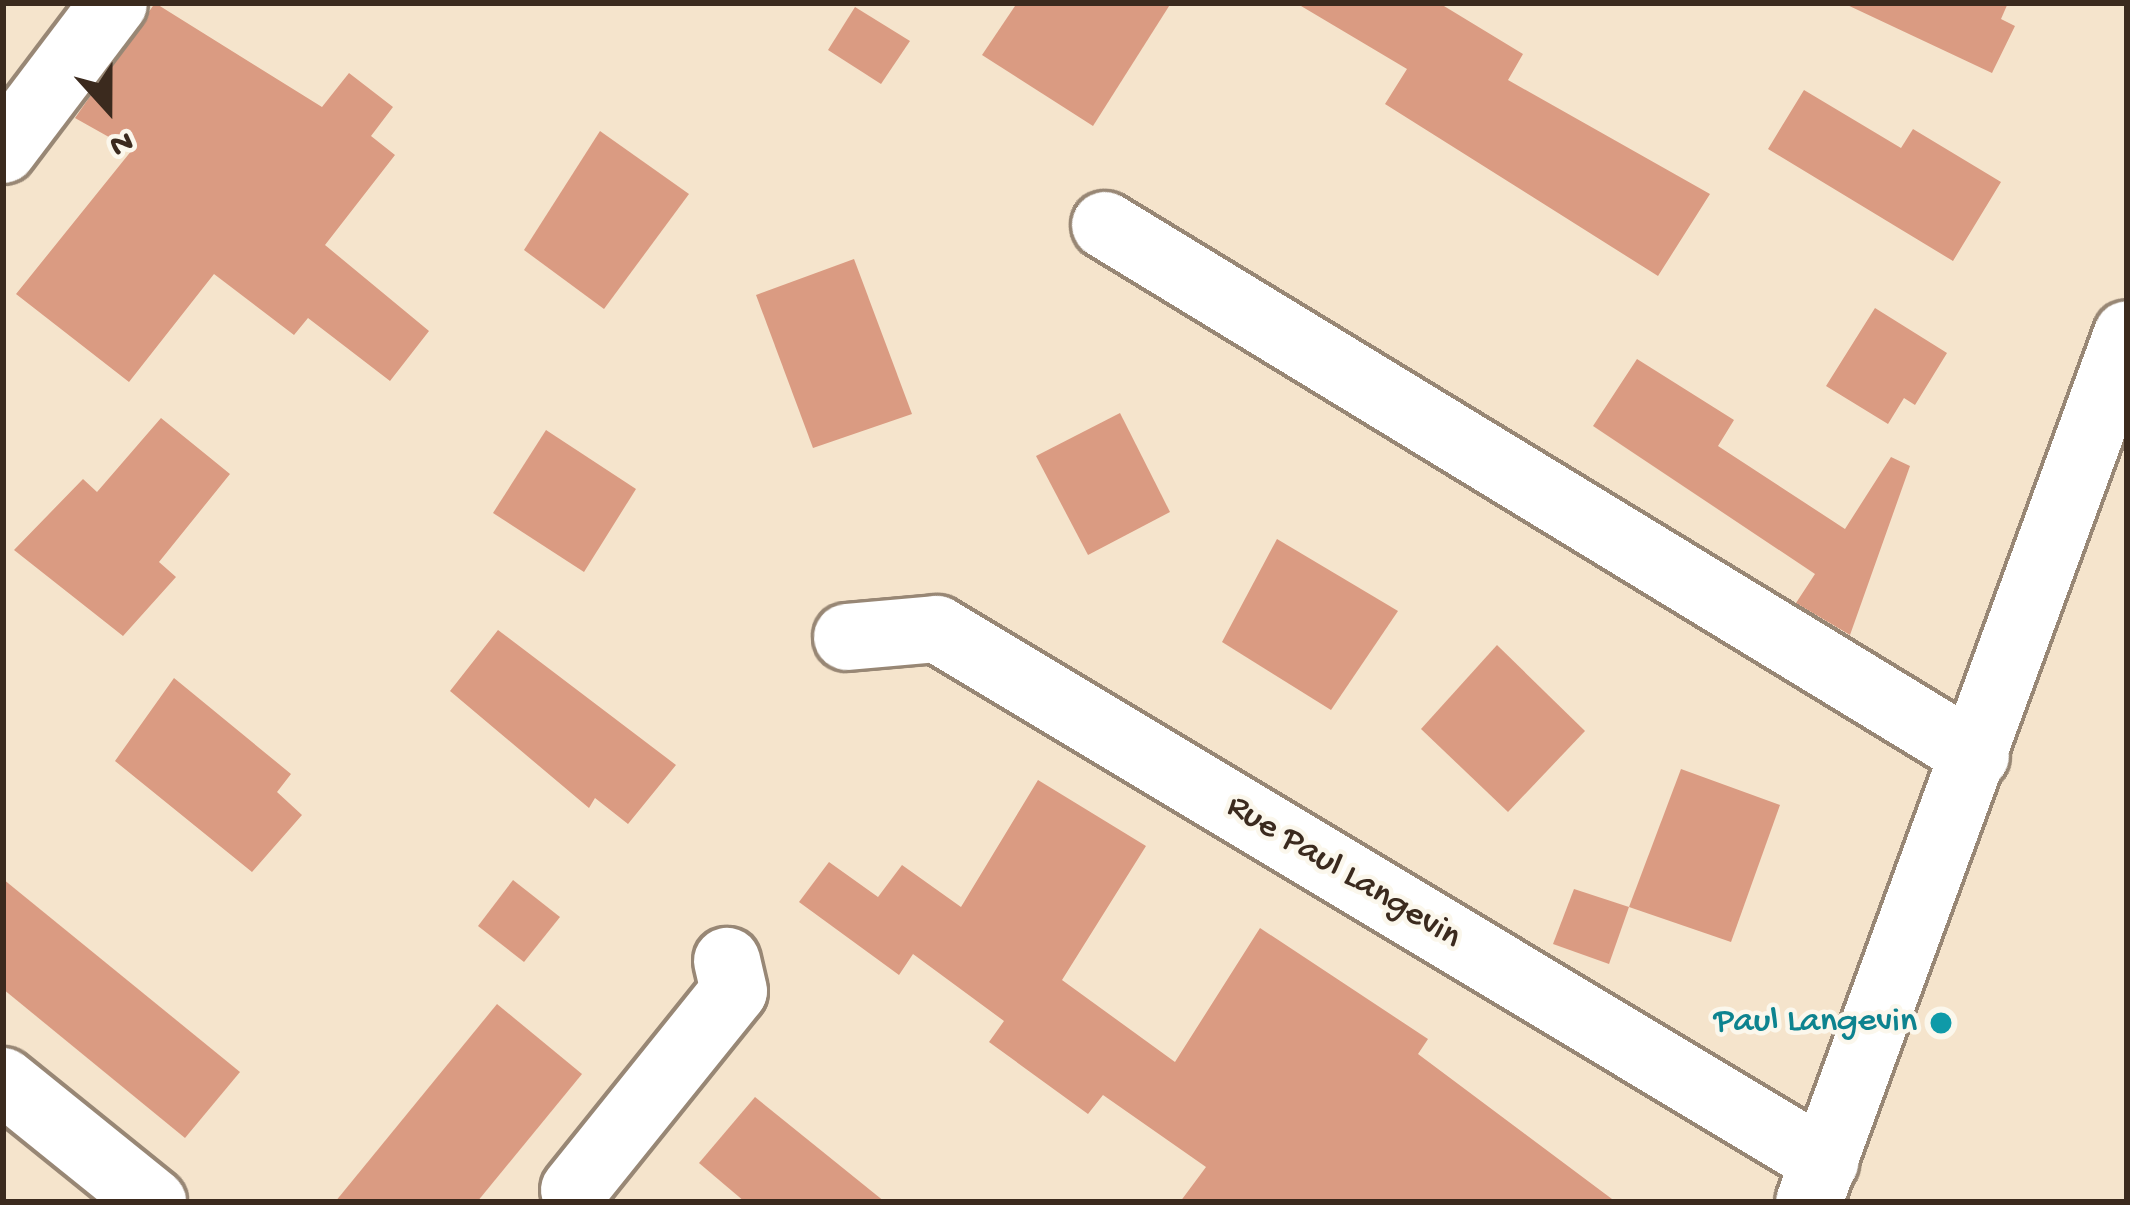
<!DOCTYPE html>
<style>
body{margin:0}
#map{position:relative;width:2130px;height:1205px;overflow:hidden;background:#f5e4cc;font-family:"Gochi Hand",sans-serif}
div>[style]{position:absolute}
.building>*{inset:0;background:#da9b82}
.roads{filter:drop-shadow(3px 0 #988775) drop-shadow(-3px 0 #988775) drop-shadow(0 3px #988775) drop-shadow(0 -3px #988775)}
.minor>*{height:66px;margin:-33px;padding:0 33px;transform-origin:33px;border-radius:33px;background:#fff}
.dots>*{width:33px;height:33px;translate:-50% -50%;box-sizing:border-box;border:6px solid #fbf7ec;border-radius:50%}
span{translate:-50% -50%;white-space:nowrap;text-align:center;line-height:1.15;-webkit-text-stroke:9px #fbf7ec;paint-order:stroke}
.street-label{font-size:36px;color:#3b2a1e}
.culture-label{font-size:36px;color:#0d838f}
.right{translate:-100% -50%;text-align:right}
.frame{position:absolute;inset:0;border:6px solid #3b2a1e;pointer-events:none}
.north{position:absolute;left:48px;top:48px;width:120px;height:120px;-webkit-text-stroke:9px #fbf7ec;paint-order:stroke;rotate:159deg;font-size:33px;font-weight:700;line-height:48px;text-align:center;color:#3b2a1e}
.north::after{content:'';display:block;margin:auto;width:42px;height:54px;background:#3b2a1e;clip-path:polygon(50% 0,100% 100%,50% 72%,0 100%)}
</style>
<div id="map">
<div class="building">
<i style="clip-path:polygon(155px 3px,322px 107px,349px 73px,393px 107px,371px 136px,395px 155px,325px 245px,429px 331px,390px 381px,308px 318px,294px 335px,214px 274px,129px 382px,16px 294px,132px 150px,75px 118px)"></i>
<i style="clip-path:polygon(1017px 3px,1171px 3px,1093px 126px,982px 55px)"></i>
<i style="clip-path:polygon(1296px 3px,1439px 3px,1523px 54px,1508px 80px,1710px 194px,1658px 276px,1385px 104px,1407px 69px)"></i>
<i style="clip-path:polygon(1843px 3px,2008px 3px,2001px 19px,2015px 26px,1992px 73px)"></i>
<i style="clip-path:polygon(855px 7px,910px 41px,881px 84px,828px 50px)"></i>
<i style="clip-path:polygon(1804px 90px,1901px 148px,1913px 129px,2001px 182px,1953px 261px,1768px 149px)"></i>
<i style="clip-path:polygon(600px 131px,689px 194px,604px 309px,524px 250px)"></i>
<i style="clip-path:polygon(854px 259px,912px 414px,813px 448px,756px 295px)"></i>
<i style="clip-path:polygon(1875px 308px,1947px 353px,1915px 405px,1904px 398px,1888px 424px,1826px 386px)"></i>
<i style="clip-path:polygon(1637px 359px,1734px 420px,1718px 446px,1845px 529px,1891px 457px,1910px 466px,1850px 635px,1796px 603px,1815px 574px,1593px 426px)"></i>
<i style="clip-path:polygon(1120px 413px,1170px 512px,1088px 555px,1036px 456px)"></i>
<i style="clip-path:polygon(161px 418px,230px 474px,159px 562px,176px 577px,123px 636px,14px 550px,83px 479px,97px 492px)"></i>
<i style="clip-path:polygon(546px 430px,636px 489px,584px 572px,493px 513px)"></i>
<i style="clip-path:polygon(1277px 539px,1398px 611px,1331px 710px,1222px 642px)"></i>
<i style="clip-path:polygon(498px 630px,676px 765px,628px 824px,595px 798px,589px 808px,450px 691px)"></i>
<i style="clip-path:polygon(1497px 645px,1585px 731px,1508px 812px,1421px 729px)"></i>
<i style="clip-path:polygon(174px 678px,291px 774px,277px 792px,302px 815px,252px 872px,115px 761px)"></i>
<i style="clip-path:polygon(1681px 769px,1780px 805px,1731px 942px,1629px 907px)"></i>
<i style="clip-path:polygon(1038px 780px,1146px 846px,1062px 980px,1175px 1062px,1260px 928px,1428px 1039px,1418px 1054px,1616px 1202px,1180px 1202px,1206px 1167px,1103px 1095px,1088px 1114px,989px 1042px,1004px 1021px,913px 954px,899px 975px,799px 902px,829px 862px,878px 897px,902px 865px,961px 907px)"></i>
<i style="clip-path:polygon(3px 879px,240px 1072px,185px 1138px,3px 989px)"></i>
<i style="clip-path:polygon(513px 880px,560px 917px,524px 962px,478px 926px)"></i>
<i style="clip-path:polygon(1574px 889px,1629px 907px,1609px 964px,1553px 944px)"></i>
<i style="clip-path:polygon(497px 1004px,582px 1074px,477px 1202px,335px 1202px)"></i>
<i style="clip-path:polygon(755px 1097px,885px 1202px,745px 1202px,699px 1163px)"></i>
</div>
<div class="roads">
<div class="minor">
<i style="left:3px;top:150px;width:184px;rotate:-52.9deg"></i>
<i style="left:1105px;top:225px;width:1020px;rotate:31.37deg"></i>
<i style="left:847px;top:637px;width:90px;rotate:-5.1deg"></i>
<i style="left:937px;top:629px;width:1036px;rotate:30.97deg"></i>
<i style="left:3px;top:1081px;width:193px;rotate:38.9deg"></i>
<i style="left:574px;top:1190px;width:255px;rotate:-51.2deg"></i>
<i style="left:734px;top:991px;width:31px;rotate:-103deg"></i>
<i style="left:1809px;top:1202px;width:924px;rotate:-69.88deg"></i>
</div>
</div>
<div class="dots">
<i style="left:1941px;top:1023px;background:#0f9aa8"></i>
</div>
<div class="street-label">
<span style="left:1343px;top:873px;rotate:31deg">Rue Paul Langevin</span>
</div>
<div class="culture-label">
<span class="right" style="left:1917px;top:1023px">Paul Langevin</span>
</div>
<div class="frame"></div>
<div class="north">N</div>
</div>
